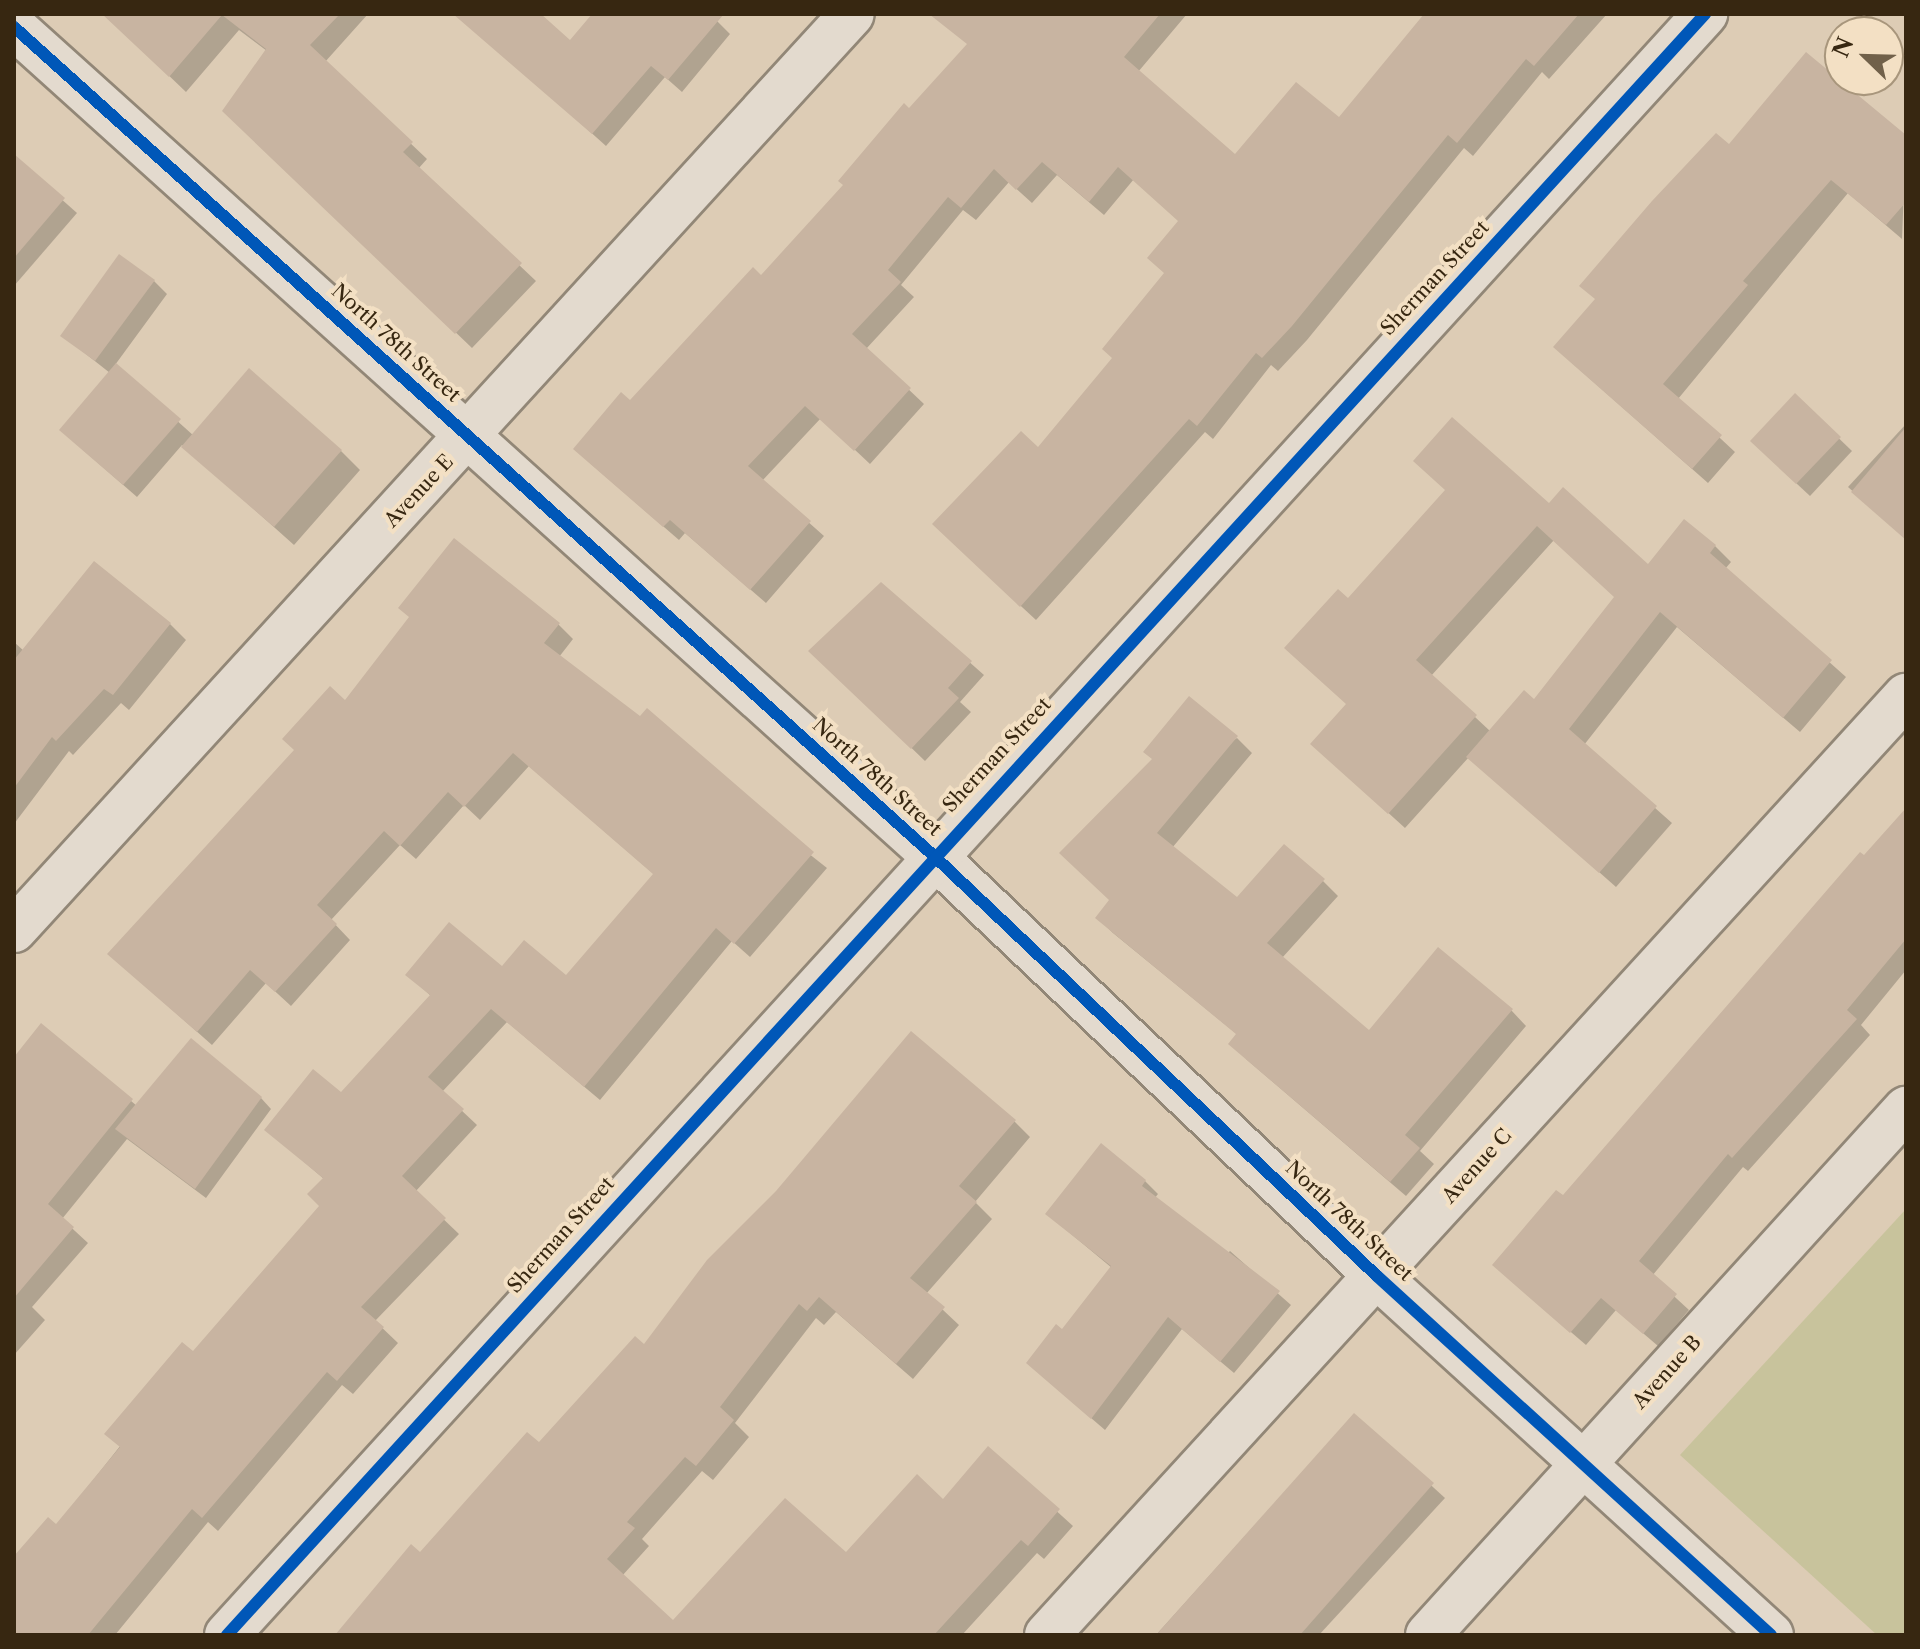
<!DOCTYPE html>
<style>
body{margin:0}
#map{position:relative;width:1920px;height:1649px;overflow:hidden;background:#ddccb5;font-family:"Libre Caslon Text",serif}
div>[style]{position:absolute}
.green>*{inset:0;background:#c8c39c}
.shadow>*{inset:0;background:#0003}
.building>*{inset:0;background:#c8b4a1}
.roads{filter:drop-shadow(2px 0 #928777) drop-shadow(-2px 0 #928777) drop-shadow(0 2px #928777) drop-shadow(0 -2px #928777)}
.minor>*{height:44px;margin:-22px;padding:0 22px;transform-origin:22px;border-radius:22px;background:#e3dace}
.cycleway>*{height:12px;margin:-6px;padding:0 6px;transform-origin:6px;border-radius:6px;background:#0057b8}
span{translate:-50% -50%;white-space:nowrap;text-align:center;line-height:1.15;-webkit-text-stroke:8px #f3e0c4;paint-order:stroke}
.street-label{font-size:20px;color:#372711}
.frame{position:absolute;inset:0;border:16px solid #372711;pointer-events:none}
.north{position:absolute;left:1824px;top:16px;width:80px;height:80px;box-sizing:border-box;background:#f3e0c4;border:2px solid #a8967c;border-radius:50%;rotate:293deg;font-size:22px;font-weight:700;line-height:32px;text-align:center;color:#372711}
.north::after{content:'';display:block;margin:auto;width:28px;height:36px;background:#71614a;clip-path:polygon(50% 0,100% 100%,50% 72%,0 100%)}
</style>
<div id="map">
<div class="green">
<i style="clip-path:polygon(1906px 1209px,1906px 1635px,1877px 1635px,1680px 1455px)"></i>
</div>
<div class="shadow">
<i style="clip-path:polygon(143px 14px,368px 14px,325px 62px,427px 159px,418px 169px,536px 281px,472px 348px,240px 126px,267px 51px,239px 30px,186px 92px,140px 48px)"></i>
<i style="clip-path:polygon(459px 14px,538px 14px,571px 42px,594px 14px,721px 14px,716px 20px,730px 34px,682px 92px,665px 77px,606px 146px)"></i>
<i style="clip-path:polygon(998px 14px,1187px 14px,1138px 72px,1235px 157px,1339px 120px,1439px 14px,1607px 14px,1549px 79px,1542px 72px,1473px 156px,1464px 148px,1307px 340px,1278px 371px,1271px 365px,1213px 439px,1205px 432px,1036px 620px,949px 539px,1038px 450px,1114px 359px,1166px 273px,1180px 222px,1134px 179px,1104px 215px,1057px 175px,1032px 203px,1009px 182px,976px 220px,963px 210px,901px 285px,914px 297px,866px 349px,924px 404px,870px 464px,821px 418px,762px 481px,824px 536px,766px 603px,685px 533px,679px 540px,590px 463px,630px 403px,761px 277px)"></i>
<i style="clip-path:polygon(1906px 138px,1902px 239px,1848px 193px,1678px 399px,1735px 452px,1708px 483px,1571px 362px,1729px 147px)"></i>
<i style="clip-path:polygon(14px 157px,77px 213px,14px 286px)"></i>
<i style="clip-path:polygon(154px 281px,167px 294px,115px 365px,194px 436px,341px 451px,360px 470px,294px 545px,182px 445px,137px 497px,74px 442px,110px 373px,63px 336px)"></i>
<i style="clip-path:polygon(1795px 396px,1852px 451px,1810px 496px,1765px 454px)"></i>
<i style="clip-path:polygon(1906px 424px,1906px 539px,1848px 487px)"></i>
<i style="clip-path:polygon(evenodd,1549px 505px,1648px 567px,1715px 546px,1731px 562px,1725px 569px,1846px 677px,1800px 732px,1677px 627px,1584px 745px,1672px 823px,1616px 887px,1469px 757px,1405px 828px,1329px 759px,1348px 705px,1348px 601px,1549px 505px,1554px 540px,1617px 597px,1534px 702px,1490px 731px,1431px 676px,1554px 540px)"></i>
<i style="clip-path:polygon(881px 584px,984px 675px,960px 702px,971px 712px,925px 761px,811px 651px)"></i>
<i style="clip-path:polygon(170px 624px,186px 640px,129px 710px,121px 703px,73px 755px,69px 751px,14px 824px,14px 642px,24px 651px)"></i>
<i style="clip-path:polygon(558px 624px,573px 639px,559px 657px,827px 868px,750px 957px,732px 941px,600px 1100px,507px 1022px,442px 1092px,477px 1125px,415px 1192px,459px 1234px,375px 1321px,398px 1343px,353px 1394px,342px 1385px,218px 1531px,208px 1522px,115px 1635px,14px 1635px,14px 1558px,56px 1527px,193px 1354px,322px 1206px,324px 1179px,267px 1130px,341px 1095px,431px 996px,408px 975px,502px 969px,566px 978px,655px 875px,529px 766px,480px 820px,464px 805px,416px 859px,400px 845px,331px 920px,350px 940px,291px 1006px,266px 983px,212px 1045px,125px 968px,345px 703px)"></i>
<i style="clip-path:polygon(1237px 738px,1252px 753px,1172px 848px,1238px 900px,1323px 881px,1338px 896px,1282px 958px,1369px 1033px,1511px 1010px,1526px 1026px,1420px 1151px,1434px 1164px,1406px 1196px,1246px 1059px,1238px 1035px,1113px 933px,1098px 918px,1111px 901px,1062px 853px)"></i>
<i style="clip-path:polygon(1906px 811px,1906px 970px,1861px 1025px,1870px 1035px,1748px 1171px,1743px 1167px,1652px 1276px,1689px 1310px,1658px 1346px,1616px 1310px,1586px 1345px,1509px 1279px,1563px 1198px)"></i>
<i style="clip-path:polygon(42px 1026px,137px 1106px,261px 1098px,271px 1109px,206px 1198px,127px 1139px,62px 1219px,88px 1243px,32px 1307px,45px 1320px,14px 1355px,14px 1060px)"></i>
<i style="clip-path:polygon(1014px 1121px,1030px 1137px,975px 1202px,992px 1219px,926px 1294px,959px 1325px,913px 1379px,836px 1312px,824px 1325px,816px 1318px,735px 1423px,749px 1437px,713px 1480px,702px 1471px,642px 1539px,649px 1546px,622px 1576px,596px 1635px,338px 1635px,644px 1346px)"></i>
<i style="clip-path:polygon(1145px 1181px,1158px 1194px,1154px 1199px,1225px 1256px,1230px 1251px,1291px 1305px,1234px 1373px,1182px 1329px,1105px 1430px,1041px 1375px,1063px 1332px,1112px 1268px,1047px 1214px)"></i>
<i style="clip-path:polygon(1354px 1415px,1445px 1498px,1319px 1635px,1156px 1635px)"></i>
<i style="clip-path:polygon(988px 1449px,1073px 1526px,1044px 1559px,1037px 1553px,962px 1635px,663px 1635px,846px 1555px,943px 1502px)"></i>
</div>
<div class="building">
<i style="clip-path:polygon(102px 14px,340px 14px,310px 45px,413px 142px,403px 152px,522px 263px,455px 334px,222px 111px,266px 49px,222px 15px,169px 77px)"></i>
<i style="clip-path:polygon(453px 14px,541px 14px,570px 40px,592px 14px,724px 14px,668px 80px,651px 66px,592px 134px)"></i>
<i style="clip-path:polygon(929px 14px,1160px 14px,1124px 57px,1235px 154px,1296px 82px,1339px 117px,1424px 14px,1579px 14px,1534px 66px,1526px 59px,1457px 143px,1448px 135px,1292px 326px,1262px 358px,1256px 353px,1197px 426px,1189px 419px,1020px 607px,932px 524px,1021px 431px,1038px 447px,1112px 358px,1102px 349px,1164px 273px,1147px 258px,1178px 221px,1118px 167px,1089px 202px,1042px 162px,1016px 190px,994px 169px,961px 208px,948px 197px,888px 270px,901px 282px,852px 334px,911px 388px,854px 451px,805px 406px,748px 466px,811px 521px,750px 590px,670px 520px,663px 527px,573px 449px,621px 392px,630px 400px,753px 267px,761px 275px,843px 185px,838px 181px,904px 103px,909px 108px,967px 44px)"></i>
<i style="clip-path:polygon(1806px 52px,1906px 135px,1906px 202px,1886px 225px,1831px 180px,1743px 281px,1748px 285px,1663px 384px,1722px 435px,1692px 469px,1553px 347px,1595px 299px,1579px 286px,1652px 201px,1716px 133px,1729px 144px)"></i>
<i style="clip-path:polygon(14px 154px,65px 198px,14px 258px)"></i>
<i style="clip-path:polygon(119px 254px,155px 280px,95px 361px,60px 336px)"></i>
<i style="clip-path:polygon(116px 363px,181px 419px,123px 485px,59px 430px)"></i>
<i style="clip-path:polygon(249px 368px,342px 450px,274px 527px,181px 447px)"></i>
<i style="clip-path:polygon(1795px 393px,1841px 437px,1796px 484px,1750px 441px)"></i>
<i style="clip-path:polygon(1452px 417px,1549px 503px,1563px 487px,1648px 564px,1684px 519px,1716px 545px,1710px 553px,1832px 660px,1783px 718px,1660px 612px,1569px 729px,1657px 806px,1599px 873px,1466px 757px,1524px 690px,1534px 699px,1614px 597px,1537px 526px,1416px 660px,1477px 715px,1388px 814px,1310px 744px,1346px 704px,1284px 648px,1338px 589px,1348px 598px,1445px 490px,1413px 461px)"></i>
<i style="clip-path:polygon(1906px 427px,1906px 540px,1851px 492px)"></i>
<i style="clip-path:polygon(454px 538px,560px 623px,544px 643px,640px 716px,647px 708px,814px 852px,734px 944px,716px 928px,584px 1087px,491px 1009px,428px 1077px,464px 1109px,402px 1176px,446px 1218px,361px 1307px,384px 1327px,337px 1381px,327px 1372px,202px 1518px,192px 1509px,88px 1635px,14px 1635px,14px 1556px,48px 1517px,56px 1524px,120px 1447px,104px 1434px,182px 1342px,193px 1351px,319px 1206px,307px 1194px,323px 1178px,264px 1130px,313px 1069px,341px 1092px,430px 995px,405px 975px,449px 922px,502px 966px,524px 940px,566px 975px,653px 874px,513px 753px,464px 807px,448px 792px,400px 846px,384px 831px,317px 905px,337px 924px,275px 992px,250px 970px,197px 1032px,107px 954px,294px 750px,282px 739px,330px 686px,345px 700px,409px 617px,398px 608px)"></i>
<i style="clip-path:polygon(94px 561px,171px 623px,113px 695px,104px 689px,56px 741px,52px 737px,14px 788px,14px 660px)"></i>
<i style="clip-path:polygon(881px 582px,972px 661px,948px 688px,959px 698px,911px 749px,808px 651px)"></i>
<i style="clip-path:polygon(1189px 696px,1238px 736px,1157px 833px,1237px 897px,1284px 844px,1325px 879px,1267px 943px,1369px 1030px,1438px 947px,1513px 1009px,1405px 1135px,1420px 1148px,1390px 1182px,1228px 1044px,1236px 1034px,1095px 918px,1109px 900px,1059px 853px,1152px 759px,1143px 752px)"></i>
<i style="clip-path:polygon(1906px 808px,1906px 939px,1847px 1010px,1857px 1019px,1732px 1158px,1728px 1154px,1639px 1261px,1677px 1294px,1643px 1334px,1601px 1298px,1570px 1333px,1492px 1265px,1556px 1190px,1563px 1195px,1860px 852px,1864px 855px)"></i>
<i style="clip-path:polygon(41px 1023px,133px 1099px,48px 1204px,74px 1227px,14px 1298px,14px 1057px)"></i>
<i style="clip-path:polygon(911px 1031px,1016px 1120px,959px 1186px,977px 1202px,910px 1278px,945px 1307px,896px 1364px,819px 1297px,807px 1311px,799px 1304px,720px 1407px,734px 1420px,696px 1466px,685px 1457px,627px 1522px,635px 1528px,607px 1559px,673px 1620px,785px 1498px,846px 1552px,917px 1474px,943px 1499px,988px 1446px,1060px 1509px,1028px 1546px,1021px 1540px,934px 1635px,335px 1635px,411px 1544px,420px 1552px,527px 1432px,539px 1442px,635px 1336px,644px 1344px,707px 1260px,776px 1191px)"></i>
<i style="clip-path:polygon(191px 1038px,262px 1097px,195px 1189px,115px 1129px)"></i>
<i style="clip-path:polygon(1101px 1143px,1146px 1180px,1142px 1186px,1280px 1291px,1220px 1362px,1168px 1317px,1091px 1419px,1026px 1363px,1056px 1324px,1062px 1329px,1111px 1266px,1045px 1214px)"></i>
<i style="clip-path:polygon(1354px 1413px,1434px 1483px,1300px 1635px,1156px 1635px)"></i>
</div>
<div class="roads">
<div class="minor">
<i style="left:14px;top:27px;width:1237px;rotate:42.02deg"></i>
<i style="left:933px;top:855px;width:612px;rotate:43.48deg"></i>
<i style="left:1377px;top:1276px;width:533px;rotate:42.34deg"></i>
<i style="left:14px;top:930px;width:1241px;rotate:-47.55deg"></i>
<i style="left:227px;top:1635px;width:2194px;rotate:-47.64deg"></i>
<i style="left:1047px;top:1635px;width:1273px;rotate:-47.55deg"></i>
<i style="left:1428px;top:1635px;width:711px;rotate:-47.74deg"></i>
</div>
</div>
<div class="cycleway">
<i style="left:14px;top:27px;width:1237px;rotate:42.02deg"></i>
<i style="left:933px;top:855px;width:612px;rotate:43.48deg"></i>
<i style="left:1377px;top:1276px;width:533px;rotate:42.34deg"></i>
<i style="left:227px;top:1635px;width:2194px;rotate:-47.64deg"></i>
</div>
<div class="street-label">
<span style="left:1435px;top:278px;rotate:-47deg">Sherman Street</span>
<span style="left:396px;top:343px;rotate:42deg">North 78th Street</span>
<span style="left:419px;top:491px;rotate:-47deg">Avenue E</span>
<span style="left:997px;top:755px;rotate:-47deg">Sherman Street</span>
<span style="left:877px;top:777px;rotate:42deg">North 78th Street</span>
<span style="left:1477px;top:1166px;rotate:-48deg">Avenue C</span>
<span style="left:1349px;top:1221px;rotate:43deg">North 78th Street</span>
<span style="left:561px;top:1235px;rotate:-48deg">Sherman Street</span>
<span style="left:1667px;top:1372px;rotate:-48deg">Avenue B</span>
</div>
<div class="frame"></div>
<div class="north">N</div>
</div>
